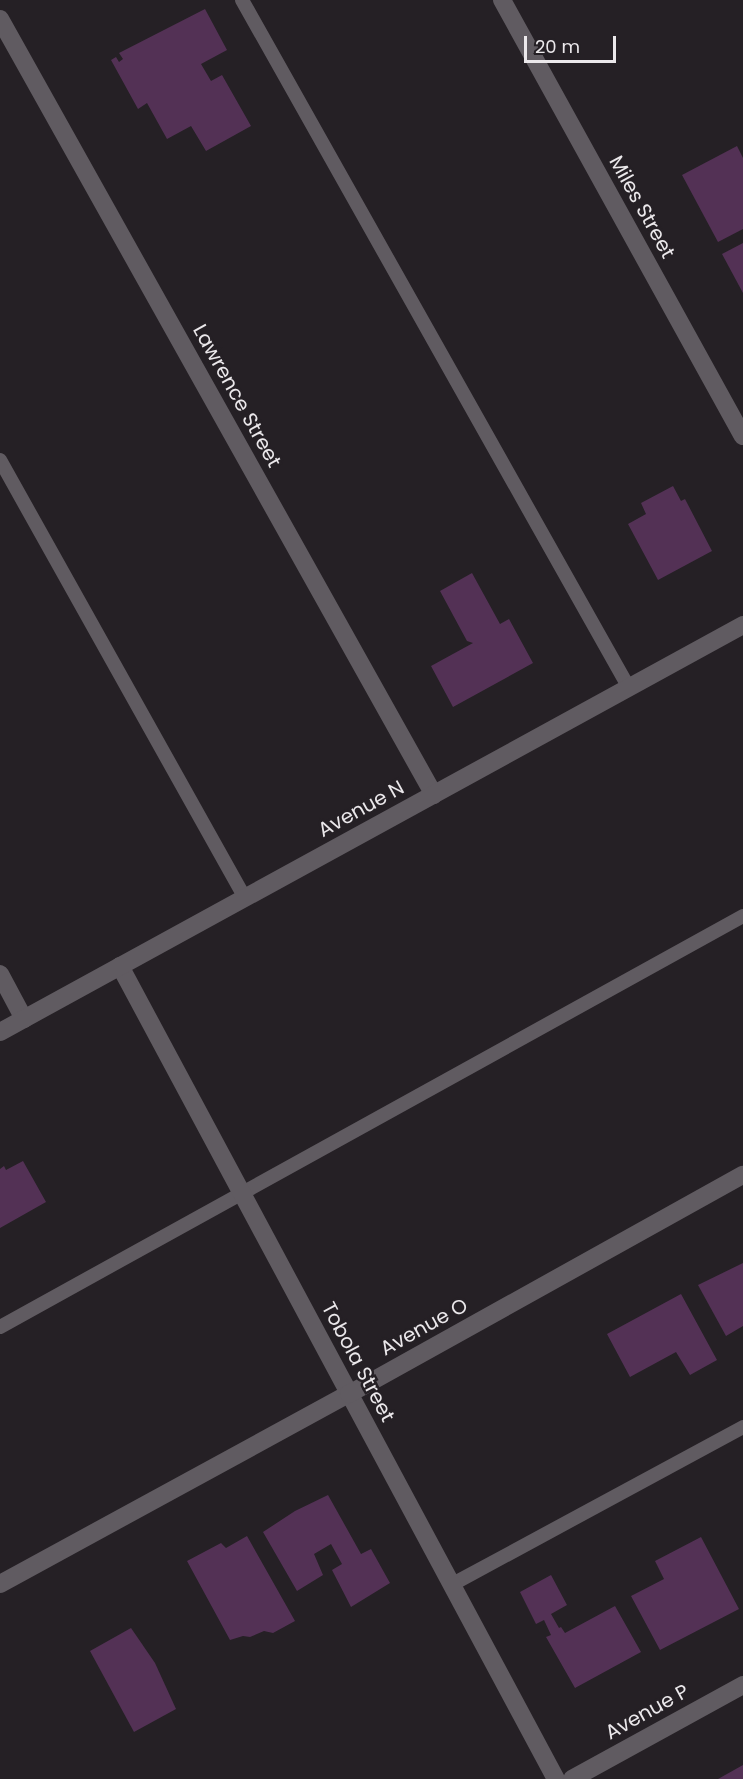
<!DOCTYPE html>
<style>
body{margin:0}
#map{position:relative;width:743px;height:1779px;overflow:hidden;background:#252025;font-family:Poppins,sans-serif}
div>[style]{position:absolute}
.building>*{inset:0;background:#533155}
.service>*{height:14px;margin:-7px;padding:0 7px;transform-origin:7px;border-radius:7px;background:#605b61}
.minor>*{height:18px;margin:-9px;padding:0 9px;transform-origin:9px;border-radius:9px;background:#605b61}
.tertiary>*{height:18px;margin:-9px;padding:0 9px;transform-origin:9px;border-radius:9px;background:#605b61}
span{translate:-50% -50%;white-space:nowrap;text-align:center;line-height:1.15;-webkit-text-stroke:5px #252025;paint-order:stroke}
.street-label{font-size:20px;color:#ebe8eb}
.scale{position:absolute;left:524px;top:36px;width:92px;height:27px;box-sizing:border-box;border:3px solid #ebe8eb;border-top:0;padding-left:8px;font-size:18px;line-height:21px;white-space:nowrap;color:#ebe8eb;-webkit-text-stroke:4px #252025;paint-order:stroke}
</style>
<div id="map">
<div class="building">
<i style="clip-path:polygon(205px 9px,227px 50px,201px 64px,211px 81px,222px 75px,251px 126px,206px 151px,191px 126px,167px 139px,147px 103px,138px 109px,111px 60px,116px 57px,119px 62px,123px 59px,119px 53px)"></i>
<i style="clip-path:polygon(737px 146px,743px 158px,743px 229px,718px 242px,682px 175px)"></i>
<i style="clip-path:polygon(743px 243px,743px 293px,722px 254px)"></i>
<i style="clip-path:polygon(673px 486px,681px 501px,685px 499px,712px 551px,658px 580px,628px 524px,646px 514px,641px 503px)"></i>
<i style="clip-path:polygon(472px 573px,500px 624px,509px 619px,533px 663px,453px 707px,431px 666px,473px 643px,467px 641px,440px 591px)"></i>
<i style="clip-path:polygon(23px 1161px,46px 1202px,0 1228px,0 1169px,4px 1166px,6px 1170px)"></i>
<i style="clip-path:polygon(743px 1263px,743px 1326px,726px 1336px,698px 1285px)"></i>
<i style="clip-path:polygon(681px 1294px,717px 1360px,690px 1375px,676px 1352px,630px 1377px,607px 1334px)"></i>
<i style="clip-path:polygon(328px 1495px,361px 1554px,371px 1549px,390px 1583px,351px 1607px,332px 1570px,342px 1564px,331px 1544px,314px 1554px,323px 1575px,297px 1591px,263px 1532px,295px 1511px)"></i>
<i style="clip-path:polygon(247px 1536px,295px 1621px,273px 1633px,264px 1631px,250px 1637px,243px 1636px,230px 1640px,187px 1561px,221px 1543px,226px 1548px)"></i>
<i style="clip-path:polygon(701px 1537px,739px 1609px,660px 1650px,631px 1596px,664px 1579px,655px 1561px)"></i>
<i style="clip-path:polygon(551px 1575px,567px 1605px,551px 1614px,559px 1628px,561px 1627px,565px 1633px,615px 1606px,641px 1652px,575px 1688px,546px 1637px,551px 1635px,544px 1620px,536px 1624px,520px 1592px)"></i>
<i style="clip-path:polygon(131px 1628px,155px 1663px,176px 1709px,134px 1732px,90px 1651px)"></i>
<i style="clip-path:polygon(743px 1765px,743px 1779px,718px 1779px)"></i>
</div>
<div class="service">
<i style="left:242px;top:0;width:789px;rotate:60.64deg"></i>
<i style="left:0;top:460px;width:502px;rotate:60.78deg"></i>
<i style="left:0;top:1327px;width:849px;rotate:-28.95deg"></i>
<i style="left:451px;top:1585px;width:332px;rotate:-28.4deg"></i>
</div>
<div class="minor">
<i style="left:502px;top:0;width:498px;rotate:61.1deg"></i>
<i style="left:0;top:19px;width:889px;rotate:60.78deg"></i>
<i style="left:120px;top:966px;width:923px;rotate:61.8deg"></i>
<i style="left:0;top:974px;width:51px;rotate:61.9deg"></i>
<i style="left:0;top:1584px;width:397px;rotate:-28.6deg"></i>
<i style="left:349px;top:1394px;width:451px;rotate:-29.1deg"></i>
<i style="left:572px;top:1779px;width:195px;rotate:-28.8deg"></i>
</div>
<div class="tertiary">
<i style="left:0;top:1032px;width:847px;rotate:-28.71deg"></i>
</div>
<div class="street-label">
<span style="left:642px;top:207px;rotate:61deg">Miles Street</span>
<span style="left:237px;top:396px;rotate:61deg">Lawrence Street</span>
<span style="left:361px;top:809px;rotate:-29deg">Avenue N</span>
<span style="left:424px;top:1327px;rotate:-29deg">Avenue O</span>
<span style="left:358px;top:1362px;rotate:62deg">Tobola Street</span>
<span style="left:647px;top:1712px;rotate:-29deg">Avenue P</span>
</div>
<div class="scale">20 m</div>
</div>
